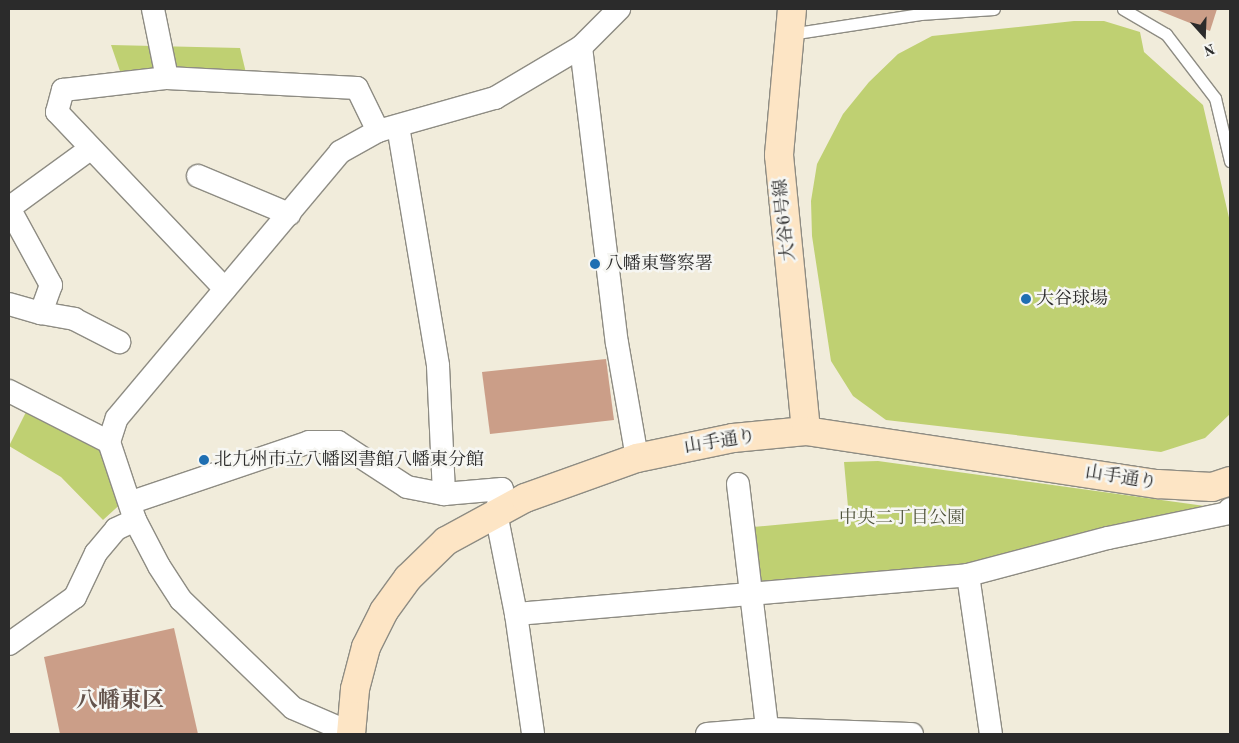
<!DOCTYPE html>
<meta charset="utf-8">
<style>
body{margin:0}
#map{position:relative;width:1239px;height:743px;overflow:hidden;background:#f1ecdb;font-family:"Old Standard TT","Noto Serif JP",serif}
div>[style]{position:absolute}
.green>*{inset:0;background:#bfd072}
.building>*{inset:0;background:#cb9e88}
.roads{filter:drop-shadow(1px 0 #8e8c83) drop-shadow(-1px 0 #8e8c83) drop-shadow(0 1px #8e8c83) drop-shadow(0 -1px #8e8c83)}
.lane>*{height:11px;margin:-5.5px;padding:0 5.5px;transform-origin:5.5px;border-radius:5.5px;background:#fff}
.street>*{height:22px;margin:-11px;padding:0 11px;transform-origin:11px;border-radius:11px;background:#fff}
.secondary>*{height:28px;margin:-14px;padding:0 14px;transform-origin:14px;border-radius:14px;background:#fde5c5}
.dots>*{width:14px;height:14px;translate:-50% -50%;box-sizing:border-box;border:2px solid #f6f6f2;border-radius:50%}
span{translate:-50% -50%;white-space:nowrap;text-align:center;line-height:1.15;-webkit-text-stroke:5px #f6f6f2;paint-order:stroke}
.street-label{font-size:18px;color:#2b2b2b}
.poi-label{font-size:18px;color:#2b2b2b}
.left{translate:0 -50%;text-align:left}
.park-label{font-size:18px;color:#50543d}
.district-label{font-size:22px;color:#63534c;font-weight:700}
.frame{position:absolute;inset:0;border:10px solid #2b2b2b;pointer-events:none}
.north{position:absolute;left:1179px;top:10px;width:50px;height:50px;-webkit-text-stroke:4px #f6f6f2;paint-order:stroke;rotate:160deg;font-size:14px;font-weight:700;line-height:20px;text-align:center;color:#2b2b2b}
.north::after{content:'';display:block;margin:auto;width:18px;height:22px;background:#2b2b2b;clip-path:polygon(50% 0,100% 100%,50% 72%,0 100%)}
</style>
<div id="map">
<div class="green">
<i style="clip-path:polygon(1074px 21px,1104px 21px,1140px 32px,1144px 52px,1203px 105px,1230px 222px,1230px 414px,1205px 438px,1161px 452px,886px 420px,853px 396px,831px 361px,812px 236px,811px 201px,817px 164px,843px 114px,869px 82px,898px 54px,932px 36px)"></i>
<i style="clip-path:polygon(111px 45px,240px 48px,246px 73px,122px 77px)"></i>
<i style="clip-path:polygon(26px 412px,99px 449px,125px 500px,103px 520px,61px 477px,9px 446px)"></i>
<i style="clip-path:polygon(878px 461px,1205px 506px,967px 566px,758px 584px,753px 527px,849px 518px,844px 462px)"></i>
</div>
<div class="building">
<i style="clip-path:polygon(1155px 9px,1217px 9px,1210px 31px)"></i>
<i style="clip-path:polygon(606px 359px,614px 420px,490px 434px,482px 372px)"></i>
<i style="clip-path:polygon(174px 628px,198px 734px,60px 734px,44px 657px)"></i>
</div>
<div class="roads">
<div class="lane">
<i style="left:1123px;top:9px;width:50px;rotate:30.2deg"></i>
<i style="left:1166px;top:34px;width:81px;rotate:52.6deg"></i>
<i style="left:1215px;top:98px;width:65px;rotate:76.6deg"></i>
<i style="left:790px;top:34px;width:132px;rotate:-8.7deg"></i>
<i style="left:920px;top:14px;width:74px;rotate:-3.9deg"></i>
</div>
<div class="street">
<i style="left:153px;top:9px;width:70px;rotate:78.5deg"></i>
<i style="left:581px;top:47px;width:298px;rotate:83.1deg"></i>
<i style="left:617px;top:343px;width:117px;rotate:80.1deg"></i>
<i style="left:398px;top:126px;width:243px;rotate:80.5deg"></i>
<i style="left:438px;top:366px;width:128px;rotate:87.3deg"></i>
<i style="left:444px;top:494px;width:58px;rotate:-4.9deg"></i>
<i style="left:502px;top:489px;width:25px;rotate:104deg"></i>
<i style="left:496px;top:513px;width:103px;rotate:78.8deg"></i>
<i style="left:516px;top:614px;width:121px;rotate:81.9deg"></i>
<i style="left:198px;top:176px;width:99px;rotate:22.7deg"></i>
<i style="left:9px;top:208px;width:88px;rotate:61.4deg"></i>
<i style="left:51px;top:285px;width:30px;rotate:110deg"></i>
<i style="left:41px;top:313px;width:34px;rotate:10deg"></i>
<i style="left:74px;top:319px;width:51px;rotate:27.1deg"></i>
<i style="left:9px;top:208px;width:100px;rotate:-36.1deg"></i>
<i style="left:225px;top:289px;width:244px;rotate:-133.5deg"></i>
<i style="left:57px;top:112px;width:23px;rotate:-75deg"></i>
<i style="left:63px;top:90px;width:105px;rotate:-6.6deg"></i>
<i style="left:167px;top:78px;width:190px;rotate:3deg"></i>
<i style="left:357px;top:88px;width:48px;rotate:64deg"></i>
<i style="left:9px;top:304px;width:33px;rotate:16deg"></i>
<i style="left:9px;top:391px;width:112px;rotate:27deg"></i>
<i style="left:738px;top:484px;width:252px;rotate:83.2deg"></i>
<i style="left:132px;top:502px;width:187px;rotate:-18.7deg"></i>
<i style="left:309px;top:442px;width:29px"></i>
<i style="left:338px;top:442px;width:82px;rotate:33.1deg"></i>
<i style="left:407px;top:487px;width:38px;rotate:11deg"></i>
<i style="left:968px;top:575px;width:161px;rotate:81.8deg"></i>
<i style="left:516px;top:614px;width:454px;rotate:-4.9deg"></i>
<i style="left:968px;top:575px;width:145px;rotate:-14.8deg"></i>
<i style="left:1108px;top:538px;width:124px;rotate:-11.7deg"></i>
<i style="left:1229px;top:513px;width:4px;rotate:-76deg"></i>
<i style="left:9px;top:644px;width:81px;rotate:-35.5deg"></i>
<i style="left:75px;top:597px;width:49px;rotate:-64.5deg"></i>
<i style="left:96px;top:553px;width:31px;rotate:-50deg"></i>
<i style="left:116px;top:529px;width:21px;rotate:-25deg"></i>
<i style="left:351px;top:733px;width:63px;rotate:-156.7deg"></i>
<i style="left:293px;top:708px;width:156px;rotate:-136deg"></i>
<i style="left:181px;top:600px;width:40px;rotate:-122.9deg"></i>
<i style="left:159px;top:566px;width:52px;rotate:-117.6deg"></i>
<i style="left:135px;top:520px;width:82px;rotate:-108.4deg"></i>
<i style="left:109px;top:442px;width:25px;rotate:-72deg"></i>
<i style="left:117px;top:418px;width:347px;rotate:-50deg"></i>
<i style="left:340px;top:152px;width:43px;rotate:-28.9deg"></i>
<i style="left:378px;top:131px;width:122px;rotate:-15.8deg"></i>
<i style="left:495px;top:98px;width:100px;rotate:-30.7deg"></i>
<i style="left:581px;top:47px;width:54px;rotate:-45deg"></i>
<i style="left:707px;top:734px;width:60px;rotate:-4.8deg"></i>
<i style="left:767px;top:729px;width:145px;rotate:2deg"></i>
</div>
<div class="secondary">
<i style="left:792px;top:9px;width:147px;rotate:95.1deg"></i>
<i style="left:779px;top:155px;width:277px;rotate:84.4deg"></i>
<i style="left:351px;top:734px;width:45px;rotate:-84.9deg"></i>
<i style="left:355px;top:689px;width:43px;rotate:-75.3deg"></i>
<i style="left:366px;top:647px;width:40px;rotate:-63.4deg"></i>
<i style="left:384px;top:611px;width:41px;rotate:-54deg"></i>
<i style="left:408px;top:578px;width:53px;rotate:-44.2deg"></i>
<i style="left:446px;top:541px;width:90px;rotate:-28.6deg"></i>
<i style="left:525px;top:498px;width:119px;rotate:-19.7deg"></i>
<i style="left:637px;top:458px;width:98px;rotate:-11.8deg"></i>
<i style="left:733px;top:438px;width:73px;rotate:-5.5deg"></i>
<i style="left:806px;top:431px;width:356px;rotate:8.6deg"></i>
<i style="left:1158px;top:484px;width:54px;rotate:3.2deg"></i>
<i style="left:1212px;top:487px;width:19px;rotate:-18deg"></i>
</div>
</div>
<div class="dots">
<i style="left:595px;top:264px;background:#1f6fb2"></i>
<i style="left:1026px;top:299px;background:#1f6fb2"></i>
<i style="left:204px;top:460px;background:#1f6fb2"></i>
</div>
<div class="street-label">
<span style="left:785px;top:220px;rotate:-96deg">大谷6号線</span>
<span style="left:720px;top:442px;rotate:-9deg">山手通り</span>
<span style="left:1121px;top:478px;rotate:9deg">山手通り</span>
</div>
<div class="poi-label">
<span class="left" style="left:605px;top:264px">八幡東警察署</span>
<span class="left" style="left:1036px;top:299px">大谷球場</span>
<span class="left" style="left:214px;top:460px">北九州市立八幡図書館八幡東分館</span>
</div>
<div class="park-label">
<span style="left:902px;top:518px">中央二丁目公園</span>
</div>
<div class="district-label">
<span style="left:120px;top:702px">八幡東区</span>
</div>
<div class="frame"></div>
<div class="north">N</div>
</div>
